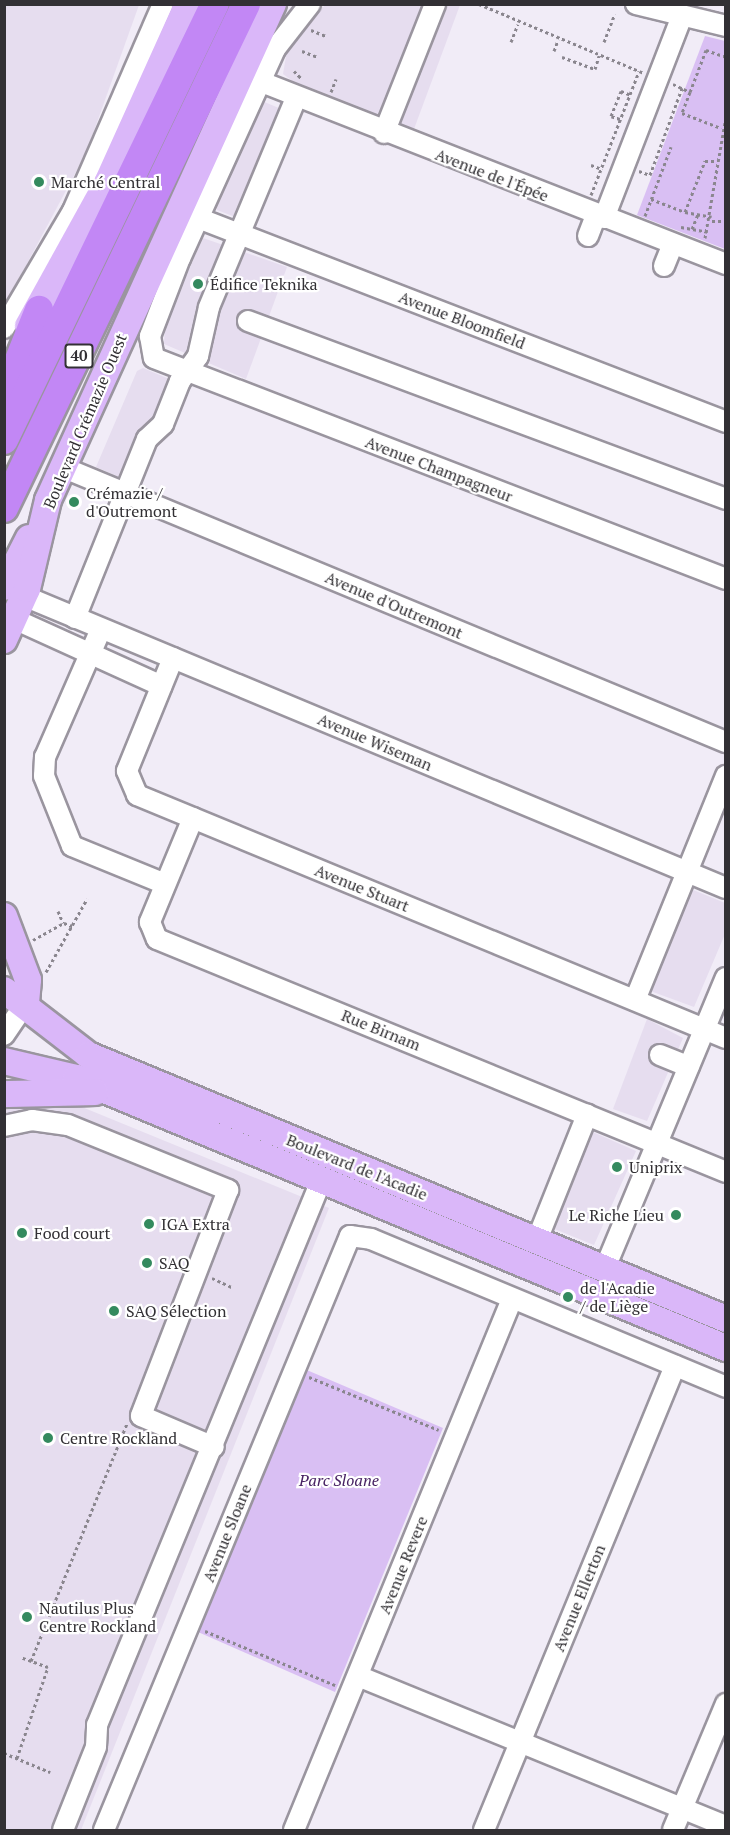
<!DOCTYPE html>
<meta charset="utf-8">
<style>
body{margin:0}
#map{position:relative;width:730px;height:1835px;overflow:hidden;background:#f1ecf7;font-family:"PT Serif",serif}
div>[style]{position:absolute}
.built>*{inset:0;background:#e6ddef}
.green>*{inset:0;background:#d9bff3}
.path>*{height:3px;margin-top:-1.5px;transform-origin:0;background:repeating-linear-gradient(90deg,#8a868e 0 3px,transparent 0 6px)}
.roads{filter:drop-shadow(2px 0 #9a959f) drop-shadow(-2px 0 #9a959f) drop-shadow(0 2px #9a959f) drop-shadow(0 -2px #9a959f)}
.minor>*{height:20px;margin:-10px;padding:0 10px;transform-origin:10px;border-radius:10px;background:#fff}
.major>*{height:26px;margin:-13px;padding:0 13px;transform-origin:13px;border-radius:13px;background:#dab7f9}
.highway>*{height:28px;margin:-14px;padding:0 14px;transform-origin:14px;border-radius:14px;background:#c287f5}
.dots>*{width:16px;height:16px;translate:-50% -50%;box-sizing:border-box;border:3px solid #fff;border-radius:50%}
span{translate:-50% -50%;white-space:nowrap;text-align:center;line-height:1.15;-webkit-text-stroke:4.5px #fff;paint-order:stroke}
.shield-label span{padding:2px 4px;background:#fff;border:2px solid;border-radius:4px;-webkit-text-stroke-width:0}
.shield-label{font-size:15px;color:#323034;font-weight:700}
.street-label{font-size:16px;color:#323034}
.poi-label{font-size:16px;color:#323034}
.left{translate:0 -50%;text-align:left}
.right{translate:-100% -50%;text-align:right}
.park-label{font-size:16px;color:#472263;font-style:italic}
.frame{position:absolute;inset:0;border:6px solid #323034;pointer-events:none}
</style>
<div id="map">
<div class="built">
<i style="clip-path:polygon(5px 4px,139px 5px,86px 153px,5px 305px)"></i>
<i style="clip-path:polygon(325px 5px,460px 5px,414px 129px,298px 85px,283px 74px,287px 50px)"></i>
<i style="clip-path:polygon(262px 101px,286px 111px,243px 220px,217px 210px,216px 203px)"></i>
<i style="clip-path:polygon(203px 238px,287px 267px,246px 379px,164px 344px,165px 323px)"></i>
<i style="clip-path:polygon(143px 368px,174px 381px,126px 480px,96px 467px,137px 371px)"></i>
<i style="clip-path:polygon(686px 887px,725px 903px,725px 934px,694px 1007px,645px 989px)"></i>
<i style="clip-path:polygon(647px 1019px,683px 1038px,647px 1121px,613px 1109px)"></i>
<i style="clip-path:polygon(27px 1104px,82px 1107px,329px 1208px,81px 1830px,5px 1830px,4px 1107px)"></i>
<i style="clip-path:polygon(586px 1129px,636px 1151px,594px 1245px,547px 1226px)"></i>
</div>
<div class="green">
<i style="clip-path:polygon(705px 36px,725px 41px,725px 249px,637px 215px)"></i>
<i style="clip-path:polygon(302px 1368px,443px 1428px,335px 1692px,198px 1632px)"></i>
</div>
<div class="path">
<i style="left:479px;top:4px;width:179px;rotate:22.7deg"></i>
<i style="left:311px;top:30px;width:16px;rotate:22deg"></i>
<i style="left:511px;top:42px;width:19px;rotate:-69deg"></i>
<i style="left:604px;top:42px;width:30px;rotate:-69deg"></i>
<i style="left:302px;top:51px;width:17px;rotate:21deg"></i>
<i style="left:554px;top:51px;width:12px;rotate:-70deg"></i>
<i style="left:562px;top:57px;width:35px;rotate:20deg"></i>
<i style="left:595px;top:69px;width:14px;rotate:-73deg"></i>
<i style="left:294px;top:71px;width:10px;rotate:45deg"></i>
<i style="left:673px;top:84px;width:19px;rotate:25deg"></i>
<i style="left:690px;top:92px;width:45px;rotate:-69.1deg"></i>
<i style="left:706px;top:50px;width:21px;rotate:19deg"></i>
<i style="left:331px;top:92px;width:14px;rotate:-69deg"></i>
<i style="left:690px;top:92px;width:22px;rotate:111deg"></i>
<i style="left:682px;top:113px;width:42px;rotate:21deg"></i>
<i style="left:620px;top:119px;width:9px;rotate:-162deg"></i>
<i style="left:611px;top:116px;width:27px;rotate:-68deg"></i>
<i style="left:621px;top:91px;width:11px;rotate:22deg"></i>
<i style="left:591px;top:165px;width:12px;rotate:20deg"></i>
<i style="left:639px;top:171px;width:12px;rotate:20deg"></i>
<i style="left:650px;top:175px;width:93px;rotate:-69.8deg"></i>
<i style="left:591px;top:195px;width:133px;rotate:-68.8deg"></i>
<i style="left:651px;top:199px;width:36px;rotate:21deg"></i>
<i style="left:685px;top:212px;width:55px;rotate:-68.6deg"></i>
<i style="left:705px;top:161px;width:12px"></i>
<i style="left:685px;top:212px;width:27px;rotate:10deg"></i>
<i style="left:645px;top:216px;width:74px;rotate:-69.4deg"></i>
<i style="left:712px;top:221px;width:14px"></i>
<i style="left:681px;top:227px;width:27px;rotate:10deg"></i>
<i style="left:692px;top:229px;width:16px;rotate:-68deg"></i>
<i style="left:705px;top:238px;width:124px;rotate:-80.2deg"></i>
<i style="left:58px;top:911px;width:13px;rotate:67deg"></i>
<i style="left:33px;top:940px;width:35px;rotate:-29deg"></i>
<i style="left:64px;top:923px;width:11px;rotate:22deg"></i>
<i style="left:46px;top:972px;width:84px;rotate:-60.7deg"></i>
<i style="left:171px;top:1262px;width:10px;rotate:24deg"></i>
<i style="left:212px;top:1278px;width:23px;rotate:25deg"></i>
<i style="left:309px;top:1377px;width:140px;rotate:22.2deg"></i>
<i style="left:205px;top:1631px;width:141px;rotate:22.6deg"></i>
<i style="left:31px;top:1661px;width:257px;rotate:-68deg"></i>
<i style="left:4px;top:1753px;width:50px;rotate:22.4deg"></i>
<i style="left:17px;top:1758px;width:96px;rotate:-71.2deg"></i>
<i style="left:48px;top:1667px;width:29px;rotate:-160deg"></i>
</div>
<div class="roads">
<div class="minor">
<i style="left:310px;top:4px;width:57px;rotate:127.9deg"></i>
<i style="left:275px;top:49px;width:230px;rotate:114.4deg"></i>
<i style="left:180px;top:258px;width:84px;rotate:111deg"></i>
<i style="left:150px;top:336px;width:22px;rotate:80deg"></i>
<i style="left:154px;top:358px;width:613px;rotate:21.12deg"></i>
<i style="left:636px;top:4px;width:93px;rotate:13.7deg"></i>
<i style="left:259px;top:81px;width:502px;rotate:21.4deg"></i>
<i style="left:384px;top:133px;width:139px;rotate:-68.4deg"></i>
<i style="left:198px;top:218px;width:566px;rotate:21.12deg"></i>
<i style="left:604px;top:218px;width:217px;rotate:-68.9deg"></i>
<i style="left:588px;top:236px;width:22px;rotate:-69deg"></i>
<i style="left:664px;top:266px;width:24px;rotate:-68deg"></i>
<i style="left:248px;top:321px;width:510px;rotate:20.42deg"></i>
<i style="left:4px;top:328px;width:136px;rotate:-59.5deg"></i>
<i style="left:73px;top:211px;width:226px;rotate:-66.5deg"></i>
<i style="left:62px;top:467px;width:719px;rotate:22.5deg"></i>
<i style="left:24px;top:596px;width:760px;rotate:22.59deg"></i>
<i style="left:75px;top:618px;width:193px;rotate:-68.1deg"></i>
<i style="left:147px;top:439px;width:22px;rotate:-43deg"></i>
<i style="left:163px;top:424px;width:46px;rotate:-68.4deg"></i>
<i style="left:180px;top:381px;width:31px;rotate:-54deg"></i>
<i style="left:198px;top:356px;width:50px;rotate:-77.3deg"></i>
<i style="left:209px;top:307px;width:226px;rotate:-67.4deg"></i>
<i style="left:14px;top:619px;width:162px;rotate:24.4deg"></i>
<i style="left:101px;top:629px;width:140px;rotate:113.6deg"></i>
<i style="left:45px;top:757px;width:19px;rotate:93deg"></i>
<i style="left:44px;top:776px;width:75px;rotate:68.2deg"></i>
<i style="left:72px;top:846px;width:100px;rotate:22.2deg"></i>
<i style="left:173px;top:658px;width:122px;rotate:112.2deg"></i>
<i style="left:127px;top:771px;width:26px;rotate:67deg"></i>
<i style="left:137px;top:795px;width:637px;rotate:22.42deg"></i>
<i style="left:193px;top:818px;width:113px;rotate:112.5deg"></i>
<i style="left:150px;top:922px;width:18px;rotate:68deg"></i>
<i style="left:157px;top:939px;width:615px;rotate:22.27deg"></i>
<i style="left:635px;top:1000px;width:242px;rotate:-67.9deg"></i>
<i style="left:4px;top:1035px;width:40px;rotate:-56deg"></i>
<i style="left:660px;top:1055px;width:31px;rotate:22deg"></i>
<i style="left:4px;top:1126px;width:29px;rotate:-12deg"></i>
<i style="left:32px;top:1120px;width:36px;rotate:8deg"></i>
<i style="left:68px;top:1125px;width:173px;rotate:22.1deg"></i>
<i style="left:228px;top:1190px;width:242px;rotate:111.1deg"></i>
<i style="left:141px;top:1416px;width:79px;rotate:23deg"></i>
<i style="left:537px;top:1240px;width:135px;rotate:-68.2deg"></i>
<i style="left:605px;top:1268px;width:314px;rotate:-67.4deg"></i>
<i style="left:358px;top:1676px;width:397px;rotate:22.2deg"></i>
<i style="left:63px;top:1830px;width:89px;rotate:-68.3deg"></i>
<i style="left:96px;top:1747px;width:22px;rotate:-87deg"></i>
<i style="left:97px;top:1725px;width:588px;rotate:-67.62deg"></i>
<i style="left:104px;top:1830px;width:643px;rotate:-67.5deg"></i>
<i style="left:350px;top:1236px;width:21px;rotate:8deg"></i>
<i style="left:371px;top:1239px;width:385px;rotate:22.6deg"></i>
<i style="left:294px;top:1830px;width:574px;rotate:-67.68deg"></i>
<i style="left:484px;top:1830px;width:502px;rotate:-67.63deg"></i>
<i style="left:673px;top:1830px;width:137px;rotate:-67.2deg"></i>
</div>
<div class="major">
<i style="left:28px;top:326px;width:163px;rotate:-61.1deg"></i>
<i style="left:107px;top:183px;width:196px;rotate:-65.7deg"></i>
<i style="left:4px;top:587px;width:55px;rotate:-63deg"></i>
<i style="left:4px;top:640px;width:56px;rotate:-65.7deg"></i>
<i style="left:27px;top:589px;width:91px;rotate:-76.7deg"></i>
<i style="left:48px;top:500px;width:545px;rotate:-65.6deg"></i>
<i style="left:4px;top:916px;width:68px;rotate:69.4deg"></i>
<i style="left:28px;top:980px;width:22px;rotate:95deg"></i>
<i style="left:4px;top:990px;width:106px;rotate:37.7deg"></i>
<i style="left:88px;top:1055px;width:690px;rotate:22.48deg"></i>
<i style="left:4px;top:1061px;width:74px;rotate:13.3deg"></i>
<i style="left:76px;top:1078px;width:704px;rotate:22.56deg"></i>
<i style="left:4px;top:1094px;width:91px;rotate:-1.3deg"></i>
</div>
<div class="highway">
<i style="left:4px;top:397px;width:94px;rotate:-68.1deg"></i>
<i style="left:4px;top:440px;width:484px;rotate:-64.2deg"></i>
<i style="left:4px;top:508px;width:559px;rotate:-64.35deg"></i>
</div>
</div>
<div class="dots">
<i style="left:39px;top:182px;background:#348a5e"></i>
<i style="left:198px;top:284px;background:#348a5e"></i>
<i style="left:74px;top:502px;background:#348a5e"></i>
<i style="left:617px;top:1167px;background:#348a5e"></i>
<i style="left:676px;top:1215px;background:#348a5e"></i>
<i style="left:149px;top:1224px;background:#348a5e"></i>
<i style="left:22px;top:1233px;background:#348a5e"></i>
<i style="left:147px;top:1263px;background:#348a5e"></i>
<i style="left:568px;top:1297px;background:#348a5e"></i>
<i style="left:114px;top:1311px;background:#348a5e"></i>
<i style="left:48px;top:1438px;background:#348a5e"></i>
<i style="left:27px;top:1617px;background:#348a5e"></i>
</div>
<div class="shield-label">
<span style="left:79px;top:356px">40</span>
</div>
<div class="street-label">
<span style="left:492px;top:175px;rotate:21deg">Avenue de l'Épée</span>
<span style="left:462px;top:320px;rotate:21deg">Avenue Bloomfield</span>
<span style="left:85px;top:421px;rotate:-67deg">Boulevard Crémazie Ouest</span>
<span style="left:439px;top:469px;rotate:21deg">Avenue Champagneur</span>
<span style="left:394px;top:605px;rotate:23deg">Avenue d'Outremont</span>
<span style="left:375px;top:742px;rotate:23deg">Avenue Wiseman</span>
<span style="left:362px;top:888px;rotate:22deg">Avenue Stuart</span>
<span style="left:381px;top:1030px;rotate:22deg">Rue Birnam</span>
<span style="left:357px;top:1167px;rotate:22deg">Boulevard de l'Acadie</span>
<span style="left:227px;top:1533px;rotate:-68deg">Avenue Sloane</span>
<span style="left:403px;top:1565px;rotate:-68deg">Avenue Revere</span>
<span style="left:579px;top:1598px;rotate:-68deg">Avenue Ellerton</span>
</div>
<div class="poi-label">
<span class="left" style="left:51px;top:182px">Marché Central</span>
<span class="left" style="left:210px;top:284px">Édifice Teknika</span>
<span class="left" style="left:86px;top:502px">Crémazie /<br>d'Outremont</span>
<span class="left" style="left:629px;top:1167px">Uniprix</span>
<span class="right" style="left:664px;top:1215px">Le Riche Lieu</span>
<span class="left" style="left:161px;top:1224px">IGA Extra</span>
<span class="left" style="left:34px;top:1233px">Food court</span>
<span class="left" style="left:159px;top:1263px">SAQ</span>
<span class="left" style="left:580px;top:1297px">de l'Acadie<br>/ de Liège</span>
<span class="left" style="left:126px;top:1311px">SAQ Sélection</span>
<span class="left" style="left:60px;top:1438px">Centre Rockland</span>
<span class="left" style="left:39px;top:1617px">Nautilus Plus<br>Centre Rockland</span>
</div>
<div class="park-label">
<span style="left:339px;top:1480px">Parc Sloane</span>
</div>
<div class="frame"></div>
</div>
